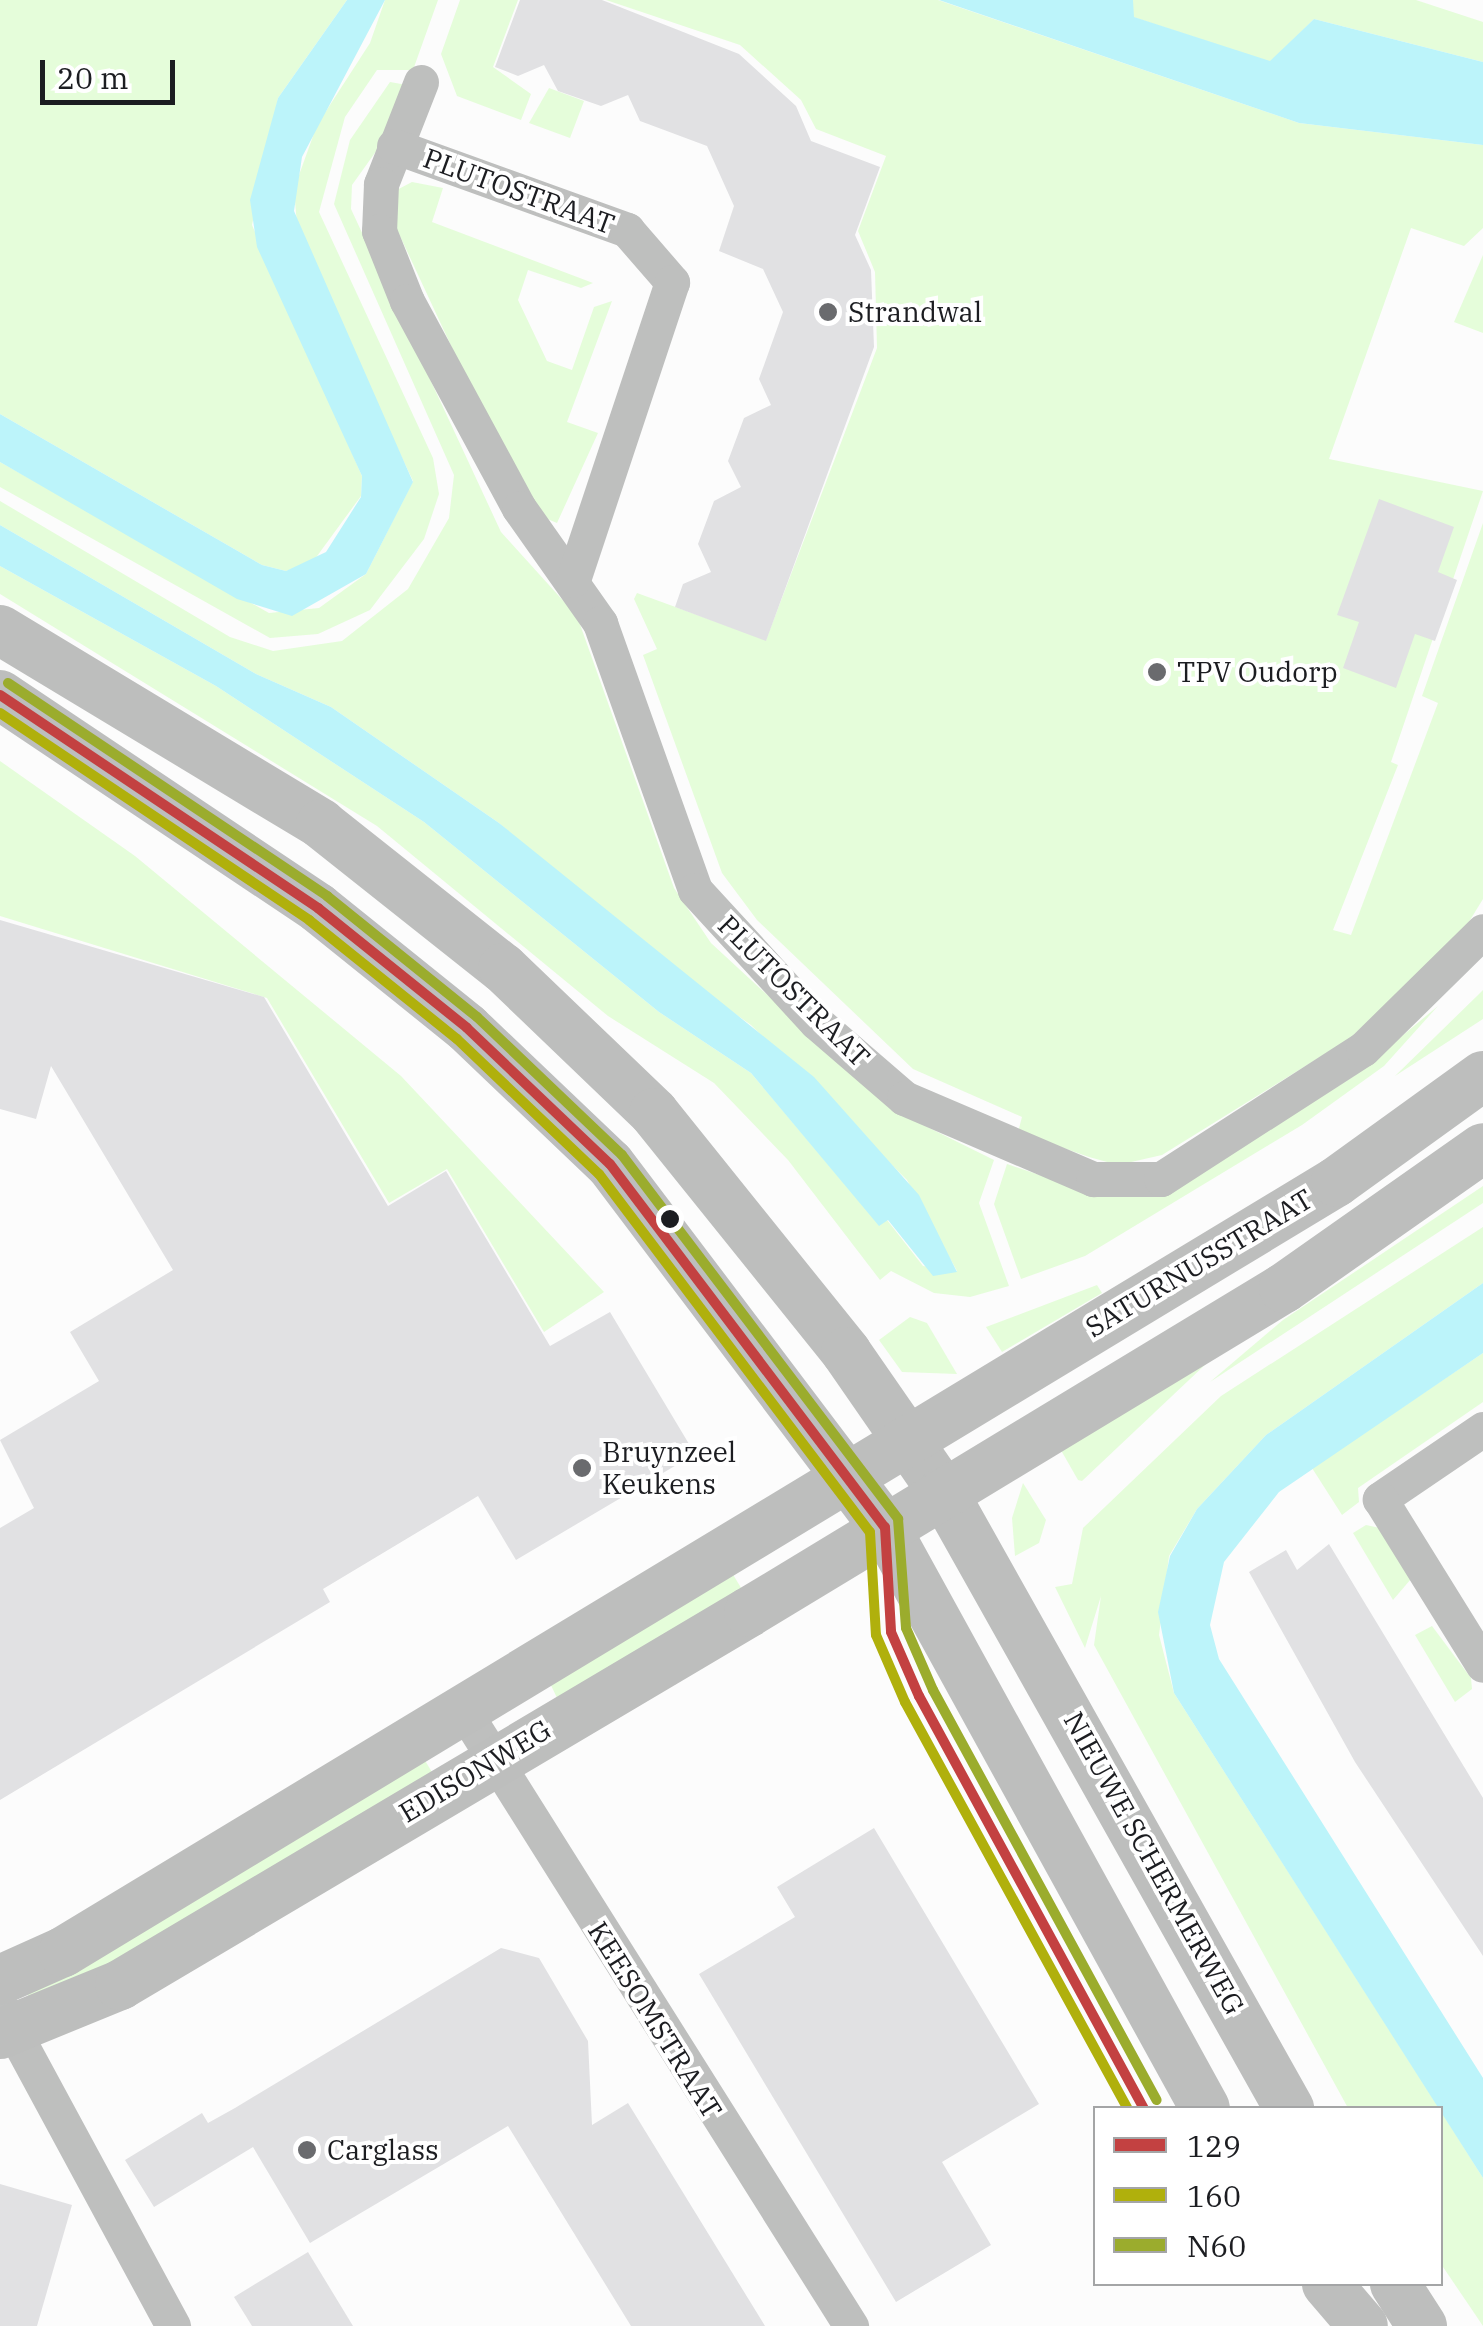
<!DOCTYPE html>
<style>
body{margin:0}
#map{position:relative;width:1483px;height:2326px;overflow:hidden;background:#fcfcfc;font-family:"IBM Plex Serif",serif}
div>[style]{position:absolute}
.green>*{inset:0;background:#e5fdda}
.water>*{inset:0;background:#bcf4fa}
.building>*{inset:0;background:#e1e1e3}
.street>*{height:35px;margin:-17.5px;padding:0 17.5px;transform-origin:17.5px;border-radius:17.5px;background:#bebfbe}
.secondary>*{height:50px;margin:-25px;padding:0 25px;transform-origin:25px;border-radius:25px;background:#bdbebd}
.bus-1>*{height:10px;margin:-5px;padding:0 5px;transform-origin:5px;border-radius:5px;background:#c34141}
.bus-2>*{height:10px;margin:-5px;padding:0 5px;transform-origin:5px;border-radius:5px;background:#b0b00c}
.bus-3>*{height:10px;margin:-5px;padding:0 5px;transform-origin:5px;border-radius:5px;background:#9bac2d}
.dots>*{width:28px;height:28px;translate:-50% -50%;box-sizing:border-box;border:5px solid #fff;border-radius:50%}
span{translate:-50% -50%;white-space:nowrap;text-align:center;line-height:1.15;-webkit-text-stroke:8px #fff;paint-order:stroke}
.street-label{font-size:28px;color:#1c1d21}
.poi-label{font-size:28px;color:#1c1d21}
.left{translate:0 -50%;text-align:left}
.legend{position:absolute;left:1093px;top:2106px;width:350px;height:180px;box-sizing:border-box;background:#fff;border:2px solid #a4a5a6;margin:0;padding:12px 18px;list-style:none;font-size:30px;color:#1c1d21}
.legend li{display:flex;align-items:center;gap:20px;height:50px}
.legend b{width:50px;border:2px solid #a4a5a6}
.scale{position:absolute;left:40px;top:60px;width:135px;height:45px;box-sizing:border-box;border:5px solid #1c1d21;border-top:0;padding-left:12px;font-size:30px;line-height:35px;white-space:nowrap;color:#1c1d21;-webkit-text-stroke:8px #fff;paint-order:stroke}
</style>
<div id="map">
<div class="green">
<i style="clip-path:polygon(0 0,347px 0,278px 98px,252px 225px,362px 476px,361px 496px,312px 563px,286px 571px,262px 565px,0 414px)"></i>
<i style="clip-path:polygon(385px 0,438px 0,413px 70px,377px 70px,345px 117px,319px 212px,433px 458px,439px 494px,424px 539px,370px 610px,318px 634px,270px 638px,0 487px,0 462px,269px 613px,319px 608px,366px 574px,413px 481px,298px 237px,294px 189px,317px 125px,370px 43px)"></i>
<i style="clip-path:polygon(460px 0,518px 0,493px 67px,531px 94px,521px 120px,457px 96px,441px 54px)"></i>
<i style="clip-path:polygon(606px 0,938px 0,1299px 123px,1483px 145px,1483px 228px,1464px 246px,1411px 228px,1329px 459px,1483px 491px,1391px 762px,1398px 765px,1333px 930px,1351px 935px,1438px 703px,1422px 696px,1483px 523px,1483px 899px,1459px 938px,1349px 1039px,1162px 1155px,1118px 1165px,1089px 1157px,1018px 1132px,1022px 1117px,913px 1069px,757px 920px,722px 873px,643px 655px,657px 649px,634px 599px,637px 593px,766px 640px,877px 348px,875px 272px,858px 231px,886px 156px,816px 129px,801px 100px,740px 45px)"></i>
<i style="clip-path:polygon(1133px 0,1416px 0,1483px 22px,1483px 62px,1314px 19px,1270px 62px,1133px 17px)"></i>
<i style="clip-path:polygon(390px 82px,407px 85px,392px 129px,352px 185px,351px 209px,501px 532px,577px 616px,674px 888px,711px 943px,891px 1109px,994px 1160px,979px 1203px,1009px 1286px,970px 1297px,934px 1293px,891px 1271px,880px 1280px,788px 1160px,714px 1083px,608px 1016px,377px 826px,0 594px,0 566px,216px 686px,424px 822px,659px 1012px,751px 1073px,879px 1225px,887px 1220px,923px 1266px,957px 1271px,907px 1180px,751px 1025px,656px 958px,499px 823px,331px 707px,256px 674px,0 525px,0 501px,230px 637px,273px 651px,342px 641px,408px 589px,449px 518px,454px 475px,334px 204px,350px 140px)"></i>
<i style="clip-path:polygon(549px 88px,584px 101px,570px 138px,529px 123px)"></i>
<i style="clip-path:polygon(412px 182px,443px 188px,432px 222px,593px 283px,581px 288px,528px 270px,518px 300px,547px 361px,572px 370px,594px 307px,612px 301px,567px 422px,598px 433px,557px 523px,528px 511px,386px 206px,389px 194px)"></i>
<i style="clip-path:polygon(1483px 255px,1483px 333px,1454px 322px)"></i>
<i style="clip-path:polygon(0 761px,135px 856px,401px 1076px,604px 1292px,544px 1332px,447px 1169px,389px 1203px,267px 998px,0 916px)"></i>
<i style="clip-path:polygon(1483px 990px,1483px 1019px,1395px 1076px,1478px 995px)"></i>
<i style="clip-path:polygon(1438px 1006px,1384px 1066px,1302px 1125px,1085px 1256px,1021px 1279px,994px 1204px,1007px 1164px,1078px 1188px,1206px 1170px,1354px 1076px)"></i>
<i style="clip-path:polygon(1483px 1186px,1483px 1203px,1210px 1382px,1283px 1320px)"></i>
<i style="clip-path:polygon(1483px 1227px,1483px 1283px,1266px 1435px,1197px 1509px,1169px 1556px,1159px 1635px,1174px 1693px,1439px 2108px,1348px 2108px,1094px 1645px,1101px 1596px,1085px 1648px,1055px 1587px,1072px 1584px,1083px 1528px,1221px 1396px)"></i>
<i style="clip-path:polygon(1097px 1285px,1102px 1293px,1002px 1352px,986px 1327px)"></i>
<i style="clip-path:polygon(910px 1317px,927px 1323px,957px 1374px,902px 1372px,879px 1340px)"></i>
<i style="clip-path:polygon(1225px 1346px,1082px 1481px,1078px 1480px,1058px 1445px)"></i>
<i style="clip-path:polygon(1483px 1353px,1483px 1402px,1358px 1488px,1359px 1502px,1342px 1515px,1312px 1468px)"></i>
<i style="clip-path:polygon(1023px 1483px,1046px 1520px,1039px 1543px,1015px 1556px,1012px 1518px)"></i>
<i style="clip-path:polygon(1366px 1525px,1380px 1528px,1411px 1579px,1393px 1600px,1353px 1533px)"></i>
<i style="clip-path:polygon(729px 1568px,743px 1591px,559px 1702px,546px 1675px)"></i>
<i style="clip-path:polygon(1432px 1626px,1471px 1678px,1472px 1689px,1455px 1702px,1415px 1635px)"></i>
<i style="clip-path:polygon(420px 1752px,436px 1779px,32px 2011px,25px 1985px)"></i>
<i style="clip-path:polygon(1441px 2111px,1483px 2178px,1483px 2326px,1441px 2264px)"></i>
</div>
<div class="water">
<i style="clip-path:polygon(347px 0,385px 0,302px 157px,294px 211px,413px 482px,366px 574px,292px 616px,237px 599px,0 462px,0 414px,262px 565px,286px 571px,326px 552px,361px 497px,362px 476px,257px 247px,250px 200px,278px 98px)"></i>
<i style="clip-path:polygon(939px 0,1133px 0,1134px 17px,1270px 61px,1314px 19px,1483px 62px,1483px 145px,1299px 123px)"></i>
<i style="clip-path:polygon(0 525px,256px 674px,331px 707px,499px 823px,814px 1077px,919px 1195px,957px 1272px,933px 1276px,888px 1220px,879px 1226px,751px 1073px,659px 1012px,424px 822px,216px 686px,0 566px)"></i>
<i style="clip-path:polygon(1483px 1283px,1483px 1353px,1279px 1492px,1224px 1562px,1210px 1625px,1219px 1659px,1483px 2078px,1483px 2178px,1174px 1693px,1158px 1612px,1170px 1556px,1197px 1509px,1266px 1435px)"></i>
</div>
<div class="building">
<i style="clip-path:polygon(520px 0,602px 0,739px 54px,796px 106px,811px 141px,880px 167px,855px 235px,871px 270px,874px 347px,766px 641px,675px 607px,683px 584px,711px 572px,698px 544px,714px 501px,741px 487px,728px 461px,744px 418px,771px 405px,759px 379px,783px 312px,763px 269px,719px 251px,734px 206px,707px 146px,640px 121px,628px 95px,601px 106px,558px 91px,544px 65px,518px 76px,495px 67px)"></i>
<i style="clip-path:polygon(1379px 499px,1454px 527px,1438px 572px,1457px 580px,1435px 641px,1415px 634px,1396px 688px,1343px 668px,1359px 622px,1337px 615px)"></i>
<i style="clip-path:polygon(0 920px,264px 997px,388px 1206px,446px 1171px,550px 1346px,610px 1312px,695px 1454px,516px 1560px,478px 1496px,323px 1589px,330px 1602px,0 1800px,0 1528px,34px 1508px,0 1440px,99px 1381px,70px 1332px,173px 1270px,51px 1066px,36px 1119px,0 1109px)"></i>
<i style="clip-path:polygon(1329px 1544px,1483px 1798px,1483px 1956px,1355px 1762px,1249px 1572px,1286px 1550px,1297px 1570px)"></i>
<i style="clip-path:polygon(874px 1828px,1039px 2104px,942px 2162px,991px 2245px,896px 2302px,699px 1974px,795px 1917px,777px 1887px)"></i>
<i style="clip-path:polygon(501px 1948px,539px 1958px,588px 2041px,592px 2125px,628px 2103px,765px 2326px,631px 2326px,508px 2126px,310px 2243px,253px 2147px,154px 2207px,125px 2160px,202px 2113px,208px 2123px,235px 2108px)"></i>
<i style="clip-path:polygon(0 2184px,72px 2205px,37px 2326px,0 2326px)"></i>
<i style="clip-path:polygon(308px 2252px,353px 2326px,252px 2326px,234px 2297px)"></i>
</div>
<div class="street">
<i style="left:421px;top:82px;width:110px;rotate:111.4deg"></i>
<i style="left:381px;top:184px;width:47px;rotate:92.4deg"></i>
<i style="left:379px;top:231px;width:75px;rotate:68.2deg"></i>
<i style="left:407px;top:301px;width:235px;rotate:61.6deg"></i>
<i style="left:519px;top:508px;width:141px;rotate:54.8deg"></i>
<i style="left:600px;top:623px;width:283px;rotate:70.4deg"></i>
<i style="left:695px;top:890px;width:179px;rotate:47.5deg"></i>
<i style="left:816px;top:1022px;width:116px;rotate:40.8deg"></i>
<i style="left:904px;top:1098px;width:206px;rotate:23.2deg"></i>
<i style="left:1093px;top:1179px;width:68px"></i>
<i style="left:1161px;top:1179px;width:240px;rotate:-32.8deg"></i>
<i style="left:1363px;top:1049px;width:168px;rotate:-44.5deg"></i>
<i style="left:394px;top:146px;width:248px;rotate:19.8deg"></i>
<i style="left:627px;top:230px;width:69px;rotate:49.1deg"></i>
<i style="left:672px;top:282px;width:314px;rotate:108.4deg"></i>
<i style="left:1483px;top:1429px;width:125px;rotate:145.8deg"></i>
<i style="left:1380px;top:1499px;width:195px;rotate:58.2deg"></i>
<i style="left:464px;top:1711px;width:727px;rotate:57.82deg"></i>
<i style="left:0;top:2006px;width:364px;rotate:61.6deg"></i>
</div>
<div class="secondary">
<i style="left:0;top:630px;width:375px;rotate:31.1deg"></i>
<i style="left:321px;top:824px;width:232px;rotate:38.4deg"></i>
<i style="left:503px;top:968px;width:209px;rotate:43.8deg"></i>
<i style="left:654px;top:1113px;width:307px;rotate:51.2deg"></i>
<i style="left:846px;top:1352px;width:170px;rotate:55.3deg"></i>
<i style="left:943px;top:1492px;width:707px;rotate:60.68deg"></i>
<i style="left:0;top:695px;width:383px;rotate:33.8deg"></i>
<i style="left:318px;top:908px;width:191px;rotate:38.8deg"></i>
<i style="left:467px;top:1028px;width:197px;rotate:43.6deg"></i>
<i style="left:610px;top:1164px;width:455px;rotate:52.9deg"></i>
<i style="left:885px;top:1527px;width:663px;rotate:61.16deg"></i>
<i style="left:0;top:1980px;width:69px;rotate:-24deg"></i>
<i style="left:63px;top:1952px;width:1488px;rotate:-31.17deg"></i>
<i style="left:1336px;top:1182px;width:181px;rotate:-35.8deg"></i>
<i style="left:0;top:2034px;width:130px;rotate:-22.2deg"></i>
<i style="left:120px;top:1985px;width:731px;rotate:-30.67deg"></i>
<i style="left:749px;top:1612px;width:625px;rotate:-31.2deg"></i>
<i style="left:1284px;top:1288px;width:243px;rotate:-35.1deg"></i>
<i style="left:1327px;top:2284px;width:55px;rotate:49.4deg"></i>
<i style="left:1395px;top:2284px;width:50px;rotate:57.3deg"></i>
</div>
<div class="bus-1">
<i style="left:0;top:695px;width:383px;rotate:33.8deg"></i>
<i style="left:318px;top:908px;width:191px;rotate:38.8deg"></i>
<i style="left:467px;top:1028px;width:197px;rotate:43.6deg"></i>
<i style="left:610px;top:1164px;width:455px;rotate:52.9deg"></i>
<i style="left:885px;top:1527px;width:105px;rotate:86.7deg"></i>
<i style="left:891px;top:1632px;width:70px;rotate:66.4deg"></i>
<i style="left:919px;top:1696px;width:469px;rotate:61.4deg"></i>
</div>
<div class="bus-2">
<i style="left:0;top:713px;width:372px;rotate:33.8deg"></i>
<i style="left:309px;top:920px;width:190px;rotate:38.8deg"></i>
<i style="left:457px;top:1039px;width:196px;rotate:43.6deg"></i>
<i style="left:599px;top:1174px;width:449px;rotate:52.9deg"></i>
<i style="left:870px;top:1532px;width:103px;rotate:86.7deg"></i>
<i style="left:876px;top:1635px;width:73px;rotate:66.6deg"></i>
<i style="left:905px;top:1702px;width:463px;rotate:61.3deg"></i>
</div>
<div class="bus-3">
<i style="left:8px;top:683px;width:384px;rotate:33.7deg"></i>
<i style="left:327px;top:896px;width:193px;rotate:38.9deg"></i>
<i style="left:477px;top:1017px;width:200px;rotate:43.6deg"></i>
<i style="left:622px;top:1155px;width:457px;rotate:52.8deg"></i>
<i style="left:898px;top:1519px;width:109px;rotate:85.8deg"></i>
<i style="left:906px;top:1628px;width:68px;rotate:66.5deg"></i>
<i style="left:933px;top:1690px;width:467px;rotate:61.4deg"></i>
</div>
<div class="dots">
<i style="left:828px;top:312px;background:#6a6b6e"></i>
<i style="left:1157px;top:672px;background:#6a6b6e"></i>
<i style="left:670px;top:1219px;background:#1c1d21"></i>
<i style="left:582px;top:1468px;background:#6a6b6e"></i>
<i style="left:307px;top:2150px;background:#6a6b6e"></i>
</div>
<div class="street-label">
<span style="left:519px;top:191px;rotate:20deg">PLUTOSTRAAT</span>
<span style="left:794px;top:991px;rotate:45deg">PLUTOSTRAAT</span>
<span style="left:1199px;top:1263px;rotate:-31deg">SATURNUSSTRAAT</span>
<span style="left:475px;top:1771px;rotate:-31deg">EDISONWEG</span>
<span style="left:1154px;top:1863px;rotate:61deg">NIEUWE SCHERMERWEG</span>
<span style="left:655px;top:2020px;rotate:58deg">KEESOMSTRAAT</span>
</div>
<div class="poi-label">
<span class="left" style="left:848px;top:312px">Strandwal</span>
<span class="left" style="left:1177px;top:672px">TPV Oudorp</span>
<span class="left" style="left:602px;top:1468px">Bruynzeel<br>Keukens</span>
<span class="left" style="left:327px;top:2150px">Carglass</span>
</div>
<ul class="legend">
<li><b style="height:12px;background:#c34141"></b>129</li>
<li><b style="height:12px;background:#b0b00c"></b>160</li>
<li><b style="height:12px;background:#9bac2d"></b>N60</li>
</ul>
<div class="scale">20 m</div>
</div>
